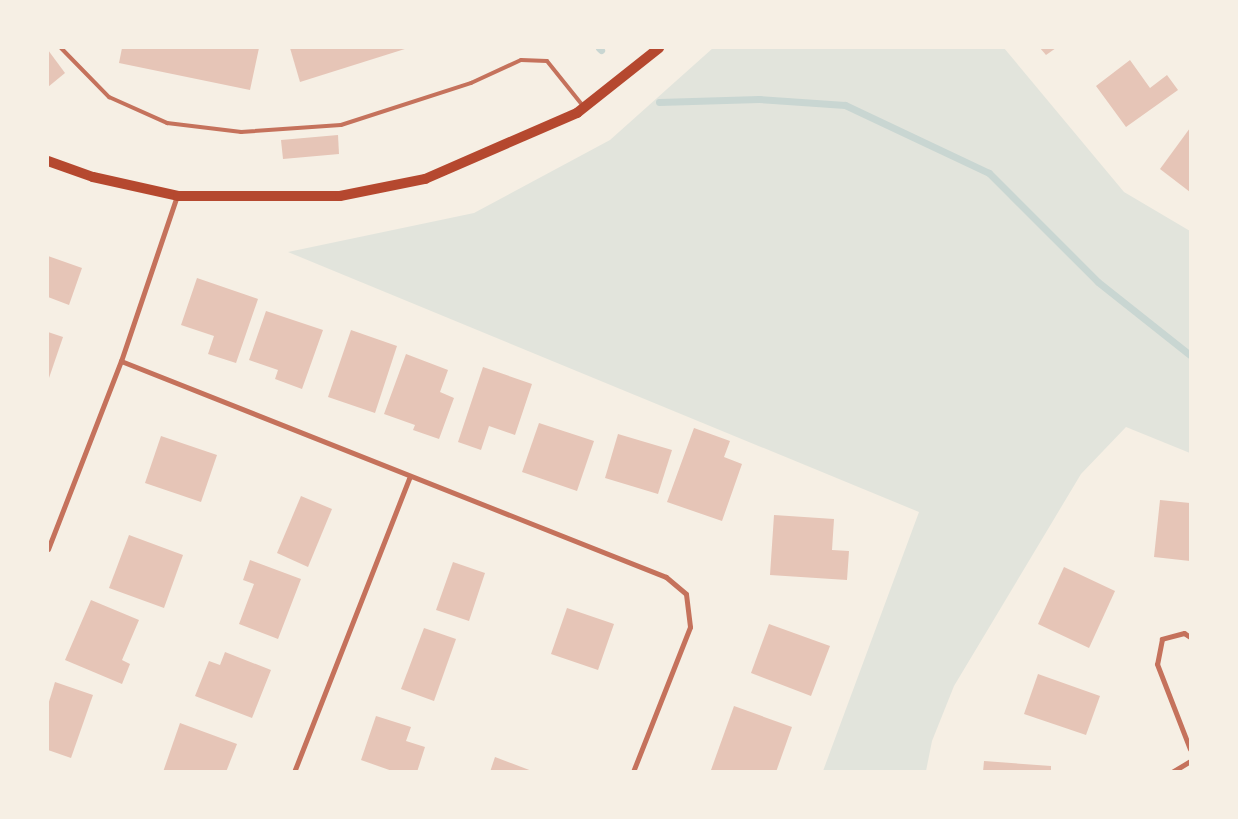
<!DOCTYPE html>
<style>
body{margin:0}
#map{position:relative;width:1238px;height:819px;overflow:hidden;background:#f6efe4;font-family:Ubuntu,sans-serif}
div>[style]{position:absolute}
.green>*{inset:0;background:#e2e4dc}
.stream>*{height:7px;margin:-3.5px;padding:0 3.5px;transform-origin:3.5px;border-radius:3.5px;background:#c9d6d2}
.building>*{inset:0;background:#e6c5b7}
.service>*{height:4px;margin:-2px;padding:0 2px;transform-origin:2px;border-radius:2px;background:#c5725c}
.minor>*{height:5px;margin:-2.5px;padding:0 2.5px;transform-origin:2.5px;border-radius:2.5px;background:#c5725c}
.secondary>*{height:10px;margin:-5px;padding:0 5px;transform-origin:5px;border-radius:5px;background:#b5482f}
span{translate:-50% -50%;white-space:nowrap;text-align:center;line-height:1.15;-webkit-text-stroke:4px #f6efe4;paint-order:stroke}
.frame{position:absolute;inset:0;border:49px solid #f6efe4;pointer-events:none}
</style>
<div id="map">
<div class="green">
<i style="clip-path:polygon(713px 48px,1004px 48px,1124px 192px,1190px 231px,1190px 453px,1126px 427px,1081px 474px,954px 686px,932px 741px,926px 771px,823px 771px,919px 512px,288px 252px,474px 213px,610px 140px)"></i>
</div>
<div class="stream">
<i style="left:599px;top:48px;width:3px;rotate:45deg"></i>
<i style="left:659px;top:102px;width:100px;rotate:-1.7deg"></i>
<i style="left:759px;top:99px;width:86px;rotate:4deg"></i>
<i style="left:845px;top:105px;width:159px;rotate:25.3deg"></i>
<i style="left:989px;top:173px;width:154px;rotate:45deg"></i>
<i style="left:1098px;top:282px;width:117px;rotate:38.4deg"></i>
</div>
<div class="building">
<i style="clip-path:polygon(122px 48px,259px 48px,250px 90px,119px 63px)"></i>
<i style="clip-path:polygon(290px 48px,408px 48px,300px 82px)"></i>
<i style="clip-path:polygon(1040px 48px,1056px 48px,1046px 55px)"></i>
<i style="clip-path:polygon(48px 50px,65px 73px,48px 87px)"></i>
<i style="clip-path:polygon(1130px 60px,1150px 88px,1167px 75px,1178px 90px,1126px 127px,1096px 86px)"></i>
<i style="clip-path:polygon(1190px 128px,1190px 192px,1160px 169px)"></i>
<i style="clip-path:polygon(338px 135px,339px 154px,283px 159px,281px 140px)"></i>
<i style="clip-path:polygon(48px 256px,82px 268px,69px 305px,48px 297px)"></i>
<i style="clip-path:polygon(197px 278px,258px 299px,236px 363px,208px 354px,214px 336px,181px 325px)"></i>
<i style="clip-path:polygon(266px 311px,323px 330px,302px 389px,275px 379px,278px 370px,249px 360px)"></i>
<i style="clip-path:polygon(351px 330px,397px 346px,375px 413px,328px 397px)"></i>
<i style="clip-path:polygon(48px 332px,63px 337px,49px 378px,48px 377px)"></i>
<i style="clip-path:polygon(406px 354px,448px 370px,440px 392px,454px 398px,439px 439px,413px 430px,415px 425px,384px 414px)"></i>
<i style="clip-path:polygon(483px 367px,532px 384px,515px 435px,489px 426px,481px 450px,458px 442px)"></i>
<i style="clip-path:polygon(539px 423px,594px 441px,577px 491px,522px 472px)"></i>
<i style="clip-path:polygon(694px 428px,730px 441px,724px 457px,742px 464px,722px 521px,667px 502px)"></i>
<i style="clip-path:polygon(618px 434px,672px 450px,658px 494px,605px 478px)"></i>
<i style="clip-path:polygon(161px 436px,217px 455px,201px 502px,145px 483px)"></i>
<i style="clip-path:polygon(301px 496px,332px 509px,308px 567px,277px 553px)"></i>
<i style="clip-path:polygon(1160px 500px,1190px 503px,1190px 561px,1154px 557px)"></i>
<i style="clip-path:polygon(774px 515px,834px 519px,832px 550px,849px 551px,847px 580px,770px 575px)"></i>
<i style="clip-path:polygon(129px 535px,183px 555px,164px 608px,109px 588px)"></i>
<i style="clip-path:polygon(250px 560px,301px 579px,278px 639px,239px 624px,254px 584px,243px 580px)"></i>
<i style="clip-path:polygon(453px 562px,485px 573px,469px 621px,436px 610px)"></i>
<i style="clip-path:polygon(1064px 567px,1115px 591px,1089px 648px,1038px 624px)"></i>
<i style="clip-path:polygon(91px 600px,139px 620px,122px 660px,130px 664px,122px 684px,65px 660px)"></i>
<i style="clip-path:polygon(567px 608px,614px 624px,598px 670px,551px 654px)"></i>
<i style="clip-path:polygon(769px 624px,830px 646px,811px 696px,751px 673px)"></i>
<i style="clip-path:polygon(424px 628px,456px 639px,434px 701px,401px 689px)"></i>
<i style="clip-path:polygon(225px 652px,271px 670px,252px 718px,195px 696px,209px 661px,220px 665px)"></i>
<i style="clip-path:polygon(1038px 674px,1100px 696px,1086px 735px,1024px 714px)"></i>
<i style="clip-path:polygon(55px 682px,93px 695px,71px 758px,48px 750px,48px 705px)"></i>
<i style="clip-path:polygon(734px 706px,792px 727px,776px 772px,711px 770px)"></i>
<i style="clip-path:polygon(376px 716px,411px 727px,406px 741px,425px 747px,417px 772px,395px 772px,361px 760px)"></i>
<i style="clip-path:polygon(180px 723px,237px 744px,226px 772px,163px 772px)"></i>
<i style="clip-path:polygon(495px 757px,532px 771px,532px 772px,490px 772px)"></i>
<i style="clip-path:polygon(984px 761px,1051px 766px,1051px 772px,983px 772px)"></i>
</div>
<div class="service">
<i style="left:61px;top:48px;width:69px;rotate:45.6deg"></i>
<i style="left:109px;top:97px;width:64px;rotate:24.1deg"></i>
<i style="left:167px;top:123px;width:75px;rotate:6.9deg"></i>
<i style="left:241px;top:132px;width:100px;rotate:-4deg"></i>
<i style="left:341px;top:125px;width:137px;rotate:-17.9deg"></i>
<i style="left:471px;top:83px;width:55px;rotate:-24.7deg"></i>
<i style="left:521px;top:60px;width:26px;rotate:2deg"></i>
<i style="left:547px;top:61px;width:58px;rotate:51.3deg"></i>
</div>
<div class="minor">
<i style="left:121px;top:361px;width:586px;rotate:21.62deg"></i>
<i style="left:666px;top:577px;width:26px;rotate:40deg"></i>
<i style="left:686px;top:594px;width:33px;rotate:83deg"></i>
<i style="left:690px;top:627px;width:156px;rotate:111.5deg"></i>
<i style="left:48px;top:549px;width:202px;rotate:-68.8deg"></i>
<i style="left:121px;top:361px;width:174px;rotate:-71.3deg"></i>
<i style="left:1190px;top:637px;width:7px;rotate:-146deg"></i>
<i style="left:1184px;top:633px;width:23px;rotate:165deg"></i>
<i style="left:1162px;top:639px;width:25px;rotate:101deg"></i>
<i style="left:1157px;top:664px;width:91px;rotate:68.8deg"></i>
<i style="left:294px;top:772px;width:316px;rotate:-68.6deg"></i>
<i style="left:1172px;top:772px;width:21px;rotate:-31deg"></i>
</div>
<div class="secondary">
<i style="left:48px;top:161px;width:48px;rotate:19.6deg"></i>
<i style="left:93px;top:177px;width:87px;rotate:12.6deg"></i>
<i style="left:178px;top:196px;width:162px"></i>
<i style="left:340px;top:196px;width:87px;rotate:-11.3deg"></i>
<i style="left:425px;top:179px;width:166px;rotate:-23.5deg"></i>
<i style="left:577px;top:113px;width:105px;rotate:-38.4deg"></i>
</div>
<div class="frame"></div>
</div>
